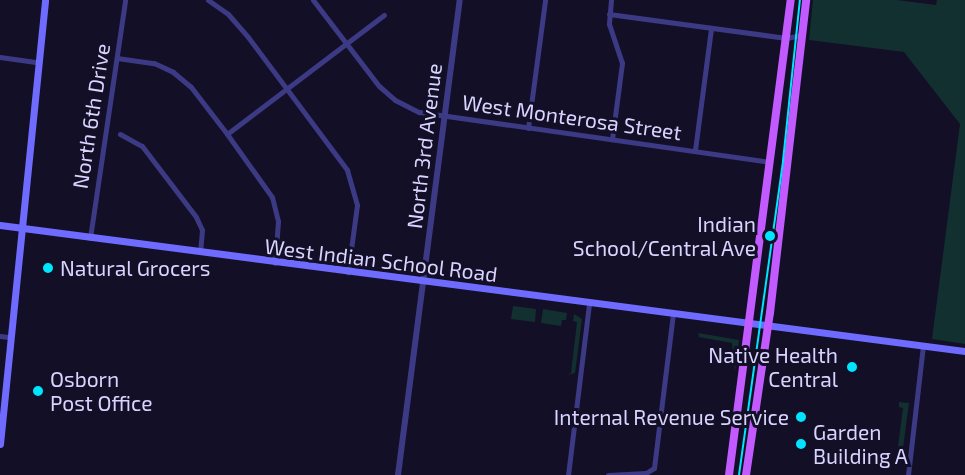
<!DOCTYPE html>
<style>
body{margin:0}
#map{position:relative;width:965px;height:475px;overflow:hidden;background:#130f26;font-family:"Exo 2",sans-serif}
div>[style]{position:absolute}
.green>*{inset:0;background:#12302f}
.minor>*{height:5px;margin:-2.5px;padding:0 2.5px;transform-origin:2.5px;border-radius:2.5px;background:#3d3a85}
.tertiary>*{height:6px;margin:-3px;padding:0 3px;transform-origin:3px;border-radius:3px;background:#3d3a85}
.secondary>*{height:7px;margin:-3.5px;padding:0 3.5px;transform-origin:3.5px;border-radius:3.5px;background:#6f6bff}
.primary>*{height:8px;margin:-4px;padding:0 4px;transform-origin:4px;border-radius:4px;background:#c25bff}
.tram>*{height:1.5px;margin:-0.75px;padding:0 0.75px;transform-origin:0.75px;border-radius:0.75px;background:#00e5ff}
.dots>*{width:16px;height:16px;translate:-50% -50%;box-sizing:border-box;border:3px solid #130f26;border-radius:50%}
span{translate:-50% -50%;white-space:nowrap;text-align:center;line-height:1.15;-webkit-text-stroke:6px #130f26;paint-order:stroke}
.street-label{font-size:21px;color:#d9d4ff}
.poi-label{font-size:21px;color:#d9d4ff}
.right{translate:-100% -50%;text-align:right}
.left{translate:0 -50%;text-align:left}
</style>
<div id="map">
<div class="green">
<i style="clip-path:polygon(813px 0,897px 0,936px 5px,937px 0,965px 0,965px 344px,932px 339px,960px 124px,904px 52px,809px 40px)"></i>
<i style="clip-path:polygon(513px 306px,536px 309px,535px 322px,511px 319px)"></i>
<i style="clip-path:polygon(543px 309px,567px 313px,566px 320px,562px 320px,561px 326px,541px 323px)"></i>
<i style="clip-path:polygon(574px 314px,582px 319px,575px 373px,567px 375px,571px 373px,577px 322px,573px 321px)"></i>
<i style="clip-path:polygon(698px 333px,739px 340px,735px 372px,732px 343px,699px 337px)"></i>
<i style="clip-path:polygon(899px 402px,909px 403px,901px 463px,896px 462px,903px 408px,899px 407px)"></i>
</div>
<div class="minor">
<i style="left:208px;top:0;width:24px;rotate:35deg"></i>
<i style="left:228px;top:14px;width:30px;rotate:49deg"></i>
<i style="left:248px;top:37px;width:166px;rotate:53.3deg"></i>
<i style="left:347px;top:170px;width:36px;rotate:74deg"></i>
<i style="left:357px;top:205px;width:68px;rotate:97.7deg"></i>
<i style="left:313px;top:0;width:108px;rotate:52.5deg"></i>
<i style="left:379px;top:86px;width:21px;rotate:41deg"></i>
<i style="left:395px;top:100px;width:27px;rotate:27deg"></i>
<i style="left:419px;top:112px;width:354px;rotate:8.1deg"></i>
<i style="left:611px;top:0;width:24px;rotate:95deg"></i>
<i style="left:609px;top:24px;width:41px;rotate:71.6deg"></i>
<i style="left:622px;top:63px;width:77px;rotate:97.5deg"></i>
<i style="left:609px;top:14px;width:179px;rotate:7.7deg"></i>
<i style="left:786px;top:38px;width:16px;rotate:-11deg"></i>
<i style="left:0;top:57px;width:36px;rotate:8deg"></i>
<i style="left:117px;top:58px;width:37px;rotate:8deg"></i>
<i style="left:154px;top:63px;width:21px;rotate:25deg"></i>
<i style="left:173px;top:72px;width:23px;rotate:40deg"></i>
<i style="left:191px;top:87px;width:59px;rotate:52.5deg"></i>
<i style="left:227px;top:134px;width:77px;rotate:54.5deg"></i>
<i style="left:272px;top:197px;width:25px;rotate:76deg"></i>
<i style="left:278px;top:221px;width:42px;rotate:94.1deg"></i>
<i style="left:528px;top:128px;width:129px;rotate:-82.4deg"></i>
<i style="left:120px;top:134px;width:25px;rotate:29deg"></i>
<i style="left:142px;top:146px;width:89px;rotate:52.7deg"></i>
<i style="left:196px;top:217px;width:14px;rotate:65deg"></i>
<i style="left:202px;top:230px;width:22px;rotate:95deg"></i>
<i style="left:227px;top:134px;width:197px;rotate:-37.2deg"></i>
<i style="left:695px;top:150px;width:123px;rotate:-82.5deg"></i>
<i style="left:90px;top:238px;width:241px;rotate:-81.6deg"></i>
<i style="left:0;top:336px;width:9px;rotate:6deg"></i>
<i style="left:568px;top:475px;width:173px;rotate:-83deg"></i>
<i style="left:608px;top:475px;width:38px;rotate:-3deg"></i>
<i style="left:646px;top:473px;width:9px;rotate:-32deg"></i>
<i style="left:654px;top:468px;width:155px;rotate:-83deg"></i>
<i style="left:908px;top:475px;width:130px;rotate:-83.4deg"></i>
</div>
<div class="tertiary">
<i style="left:398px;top:475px;width:479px;rotate:-82.6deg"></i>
</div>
<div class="secondary">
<i style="left:0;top:225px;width:973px;rotate:7.44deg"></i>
<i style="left:0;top:444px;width:446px;rotate:-84.2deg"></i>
</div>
<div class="primary">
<i style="left:729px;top:475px;width:479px;rotate:-82.6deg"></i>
<i style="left:746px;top:475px;width:164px;rotate:-81.6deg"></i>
<i style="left:770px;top:313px;width:315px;rotate:-83.4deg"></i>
</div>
<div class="tram">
<i style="left:739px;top:475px;width:317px;rotate:-82deg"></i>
<i style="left:783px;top:161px;width:162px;rotate:-84deg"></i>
</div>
<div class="dots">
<i style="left:770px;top:236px;background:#00e5ff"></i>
<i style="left:48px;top:268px;background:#00e5ff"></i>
<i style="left:852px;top:367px;background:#00e5ff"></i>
<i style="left:38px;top:391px;background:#00e5ff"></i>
<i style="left:801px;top:417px;background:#00e5ff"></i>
<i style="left:801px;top:444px;background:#00e5ff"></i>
</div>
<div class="street-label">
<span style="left:91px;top:116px;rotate:-81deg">North 6th Drive</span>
<span style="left:572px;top:117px;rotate:8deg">West Monterosa Street</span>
<span style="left:424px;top:146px;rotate:-83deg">North 3rd Avenue</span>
<span style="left:381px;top:260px;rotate:7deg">West Indian School Road</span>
</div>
<div class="poi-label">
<span class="right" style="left:756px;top:236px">Indian<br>School/Central Ave</span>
<span class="left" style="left:60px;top:268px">Natural Grocers</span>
<span class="right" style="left:838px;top:367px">Native Health<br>Central</span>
<span class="left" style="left:50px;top:391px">Osborn<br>Post Office</span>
<span class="right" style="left:789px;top:417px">Internal Revenue Service</span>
<span class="left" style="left:813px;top:444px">Garden<br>Building A</span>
</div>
</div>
